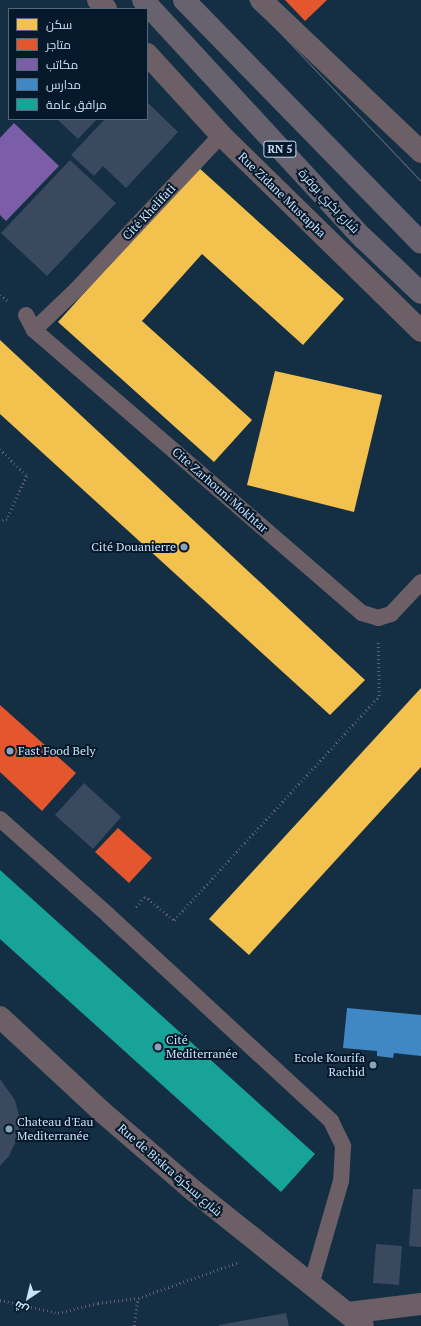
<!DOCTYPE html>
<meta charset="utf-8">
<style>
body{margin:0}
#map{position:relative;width:421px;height:1326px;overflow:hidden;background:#142f44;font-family:"PT Serif",Cairo,serif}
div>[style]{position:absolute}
.homes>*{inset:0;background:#f2c14e}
.shops>*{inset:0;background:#e4572e}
.offices>*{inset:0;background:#7b5ea7}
.schools>*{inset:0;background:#3f88c5}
.public>*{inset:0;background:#17a398}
.building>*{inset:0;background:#3a495d}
.path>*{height:2.5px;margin-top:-1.25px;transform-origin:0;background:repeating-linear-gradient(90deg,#605f69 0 1px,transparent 0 4px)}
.service>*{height:16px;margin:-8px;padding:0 8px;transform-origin:8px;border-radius:8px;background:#6c6066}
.minor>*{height:22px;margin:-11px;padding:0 11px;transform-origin:11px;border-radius:11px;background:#6c6066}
.tertiary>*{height:22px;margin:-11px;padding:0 11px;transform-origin:11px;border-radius:11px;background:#6c6066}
.trunk>*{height:22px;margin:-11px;padding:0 11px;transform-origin:11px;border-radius:11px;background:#68626e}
.tram>*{height:1px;margin:-0.5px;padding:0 0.5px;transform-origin:0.5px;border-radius:0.5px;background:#606672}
.dots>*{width:11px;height:11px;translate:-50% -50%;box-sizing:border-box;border:2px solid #06192a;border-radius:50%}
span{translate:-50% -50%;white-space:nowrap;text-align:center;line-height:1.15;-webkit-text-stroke:4px #06192a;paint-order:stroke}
.shield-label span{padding:1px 3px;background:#06192a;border:1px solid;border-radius:3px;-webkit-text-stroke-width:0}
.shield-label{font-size:11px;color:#c9e2fa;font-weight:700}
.street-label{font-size:12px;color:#c9e2fa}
.poi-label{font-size:12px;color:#c9e2fa}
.right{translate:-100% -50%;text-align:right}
.left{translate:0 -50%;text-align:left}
.legend{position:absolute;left:8px;top:8px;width:140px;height:112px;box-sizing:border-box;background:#06192a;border:1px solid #54697d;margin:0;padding:5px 7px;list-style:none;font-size:12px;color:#c9e2fa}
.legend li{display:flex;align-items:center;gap:8px;height:20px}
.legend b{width:20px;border:1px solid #54697d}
.north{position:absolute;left:8px;top:1278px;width:40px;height:40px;-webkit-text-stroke:3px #06192a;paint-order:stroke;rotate:215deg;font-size:11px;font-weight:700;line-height:16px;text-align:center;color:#c9e2fa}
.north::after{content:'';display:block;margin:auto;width:14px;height:18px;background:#c9e2fa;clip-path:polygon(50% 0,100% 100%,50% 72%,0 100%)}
</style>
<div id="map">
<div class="homes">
<i style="clip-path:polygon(198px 167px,344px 299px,303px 345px,202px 254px,142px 321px,252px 420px,214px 462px,58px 322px)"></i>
<i style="clip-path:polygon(0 340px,365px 680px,330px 715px,0 414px)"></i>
<i style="clip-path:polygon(275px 371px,382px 395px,354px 512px,247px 485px)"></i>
<i style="clip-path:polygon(421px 688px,421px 767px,249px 955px,209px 919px)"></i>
</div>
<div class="shops">
<i style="clip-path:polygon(285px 0,327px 0,305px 21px)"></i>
<i style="clip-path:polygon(0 705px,76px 773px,42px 811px,0 772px)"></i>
<i style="clip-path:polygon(118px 828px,152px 858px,129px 883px,95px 852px)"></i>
</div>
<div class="offices">
<i style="clip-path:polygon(14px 123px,59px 166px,6px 221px,0 215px,0 138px)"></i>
</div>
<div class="schools">
<i style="clip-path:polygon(347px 1008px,421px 1015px,421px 1056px,394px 1053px,393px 1058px,377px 1056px,377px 1051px,343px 1048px)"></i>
</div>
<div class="public">
<i style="clip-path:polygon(0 870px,315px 1154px,281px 1192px,0 939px)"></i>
</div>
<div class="building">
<i style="clip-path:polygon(147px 102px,178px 132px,126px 188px,103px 166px,94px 176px,71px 155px,105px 119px,147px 119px)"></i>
<i style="clip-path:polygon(57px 119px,97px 119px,78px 139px)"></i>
<i style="clip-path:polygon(70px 160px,116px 203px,47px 276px,1px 233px)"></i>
<i style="clip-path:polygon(84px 783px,121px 817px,93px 849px,55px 815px)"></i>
<i style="clip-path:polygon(0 1079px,15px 1100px,20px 1119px,17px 1139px,9px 1156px,0 1166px)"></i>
<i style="clip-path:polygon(413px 1189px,421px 1189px,421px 1247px,409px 1246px)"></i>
<i style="clip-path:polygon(376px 1244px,402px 1246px,399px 1285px,373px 1283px)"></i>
<i style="clip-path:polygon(286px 1313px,289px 1326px,219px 1326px,219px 1325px)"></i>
</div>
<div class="path">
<i style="left:0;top:295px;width:9px;rotate:36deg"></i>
<i style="left:0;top:449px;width:38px;rotate:45deg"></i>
<i style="left:27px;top:476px;width:47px;rotate:114.9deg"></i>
<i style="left:7px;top:519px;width:8px;rotate:157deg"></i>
<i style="left:136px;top:907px;width:14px;rotate:-51deg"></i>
<i style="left:145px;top:896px;width:38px;rotate:40deg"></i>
<i style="left:174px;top:920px;width:304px;rotate:-47.5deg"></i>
<i style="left:379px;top:696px;width:54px;rotate:-91.1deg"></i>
<i style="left:0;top:1300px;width:59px;rotate:12.6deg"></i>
<i style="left:58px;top:1313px;width:41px;rotate:-14deg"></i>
<i style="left:98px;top:1303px;width:40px;rotate:-7.1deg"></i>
<i style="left:134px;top:1326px;width:28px;rotate:-82deg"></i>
<i style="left:138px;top:1298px;width:107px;rotate:-19.6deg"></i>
</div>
<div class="service">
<i style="left:26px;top:315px;width:17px;rotate:62deg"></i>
<i style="left:34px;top:330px;width:433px;rotate:40.8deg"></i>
<i style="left:362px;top:613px;width:17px;rotate:17deg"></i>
<i style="left:378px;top:618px;width:14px;rotate:-17deg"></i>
<i style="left:391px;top:614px;width:44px;rotate:-46.8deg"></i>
<i style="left:34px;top:330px;width:59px;rotate:-43.6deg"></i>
<i style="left:77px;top:289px;width:211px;rotate:-46.9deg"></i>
<i style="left:0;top:819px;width:144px;rotate:41.6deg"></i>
<i style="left:108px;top:915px;width:304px;rotate:42.7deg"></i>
<i style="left:331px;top:1121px;width:28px;rotate:64deg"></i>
<i style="left:343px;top:1146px;width:35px;rotate:93deg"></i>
<i style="left:341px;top:1181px;width:108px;rotate:106.1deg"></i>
</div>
<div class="minor">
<i style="left:0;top:1017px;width:137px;rotate:42.9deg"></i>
<i style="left:100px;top:1110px;width:124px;rotate:40.8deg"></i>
<i style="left:194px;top:1191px;width:216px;rotate:38.6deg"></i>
<i style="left:348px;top:1313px;width:74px;rotate:-7deg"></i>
</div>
<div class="tertiary">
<i style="left:98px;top:0;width:12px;rotate:48deg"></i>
<i style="left:261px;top:0;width:221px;rotate:43.5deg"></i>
<i style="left:147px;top:54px;width:110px;rotate:47.6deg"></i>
<i style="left:221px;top:135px;width:280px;rotate:44.4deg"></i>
</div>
<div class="trunk">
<i style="left:143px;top:0;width:324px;rotate:47.3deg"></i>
<i style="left:363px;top:238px;width:80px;rotate:43.5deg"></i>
<i style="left:184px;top:0;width:339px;rotate:45.7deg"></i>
</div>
<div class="tram">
<i style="left:249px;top:0;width:250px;rotate:46.5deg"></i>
<i style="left:274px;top:0;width:211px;rotate:45.8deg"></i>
</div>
<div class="dots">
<i style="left:184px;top:547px;background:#8aa3ba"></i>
<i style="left:10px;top:751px;background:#8aa3ba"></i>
<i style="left:158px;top:1047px;background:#8aa3ba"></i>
<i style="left:373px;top:1065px;background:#8aa3ba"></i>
<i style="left:9px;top:1129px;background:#8aa3ba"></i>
</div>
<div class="shield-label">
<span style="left:280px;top:149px">RN 5</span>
</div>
<div class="street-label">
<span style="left:282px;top:195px;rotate:44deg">Rue Zidane Mustapha</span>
<span style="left:329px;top:201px;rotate:47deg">شارع بكري بوقرة</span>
<span style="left:149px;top:212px;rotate:-47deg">Cité Khelifati</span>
<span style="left:220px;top:490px;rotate:41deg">Cite Zarhouni Mokhtar</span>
<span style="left:170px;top:1170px;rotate:41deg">Rue de Biskra شارع بسكرة</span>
</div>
<div class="poi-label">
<span class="right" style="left:176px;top:547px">Cité Douanierre</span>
<span class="left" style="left:18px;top:751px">Fast Food Bely</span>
<span class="left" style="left:166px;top:1047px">Cité<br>Mediterranée</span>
<span class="right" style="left:365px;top:1065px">Ecole Kourifa<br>Rachid</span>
<span class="left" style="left:17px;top:1129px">Chateau d'Eau<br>Mediterranée</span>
</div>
<ul class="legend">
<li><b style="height:11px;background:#f2c14e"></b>سكن</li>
<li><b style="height:11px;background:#e4572e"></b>متاجر</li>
<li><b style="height:11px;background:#7b5ea7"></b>مكاتب</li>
<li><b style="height:11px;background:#3f88c5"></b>مدارس</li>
<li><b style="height:11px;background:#17a398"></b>مرافق عامة</li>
</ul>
<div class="north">ش</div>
</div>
